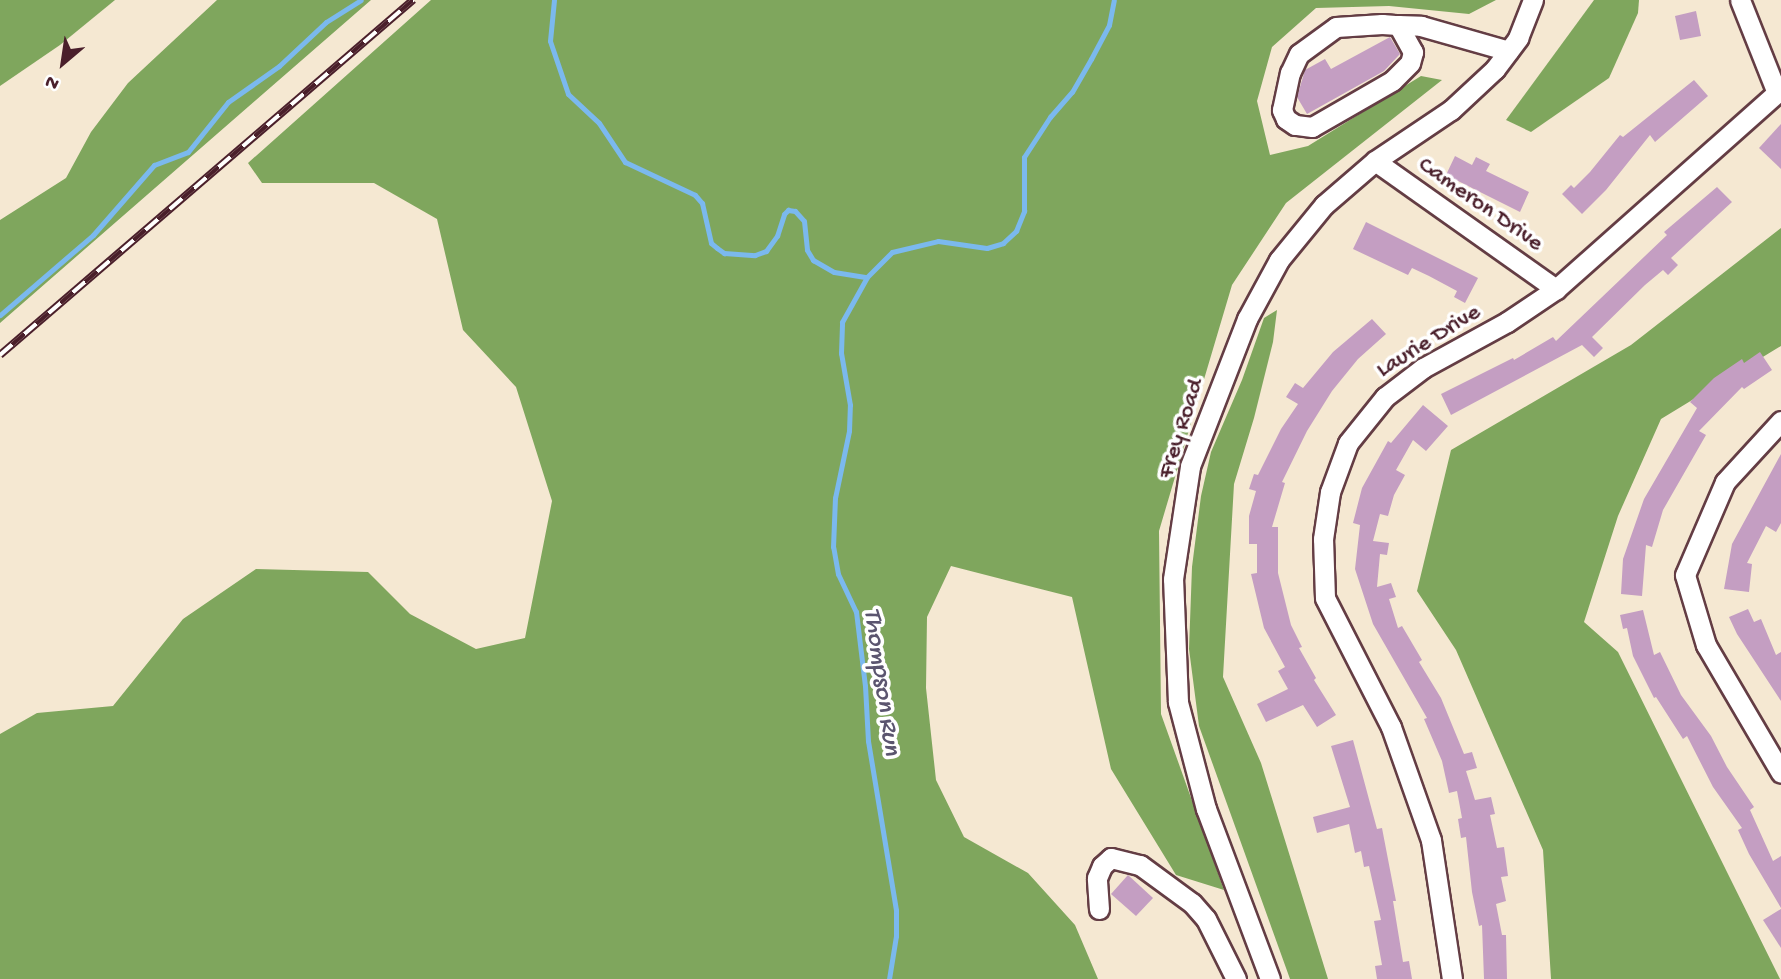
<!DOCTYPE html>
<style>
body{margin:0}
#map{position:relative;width:1781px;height:979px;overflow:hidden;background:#f5e8d2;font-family:"Gochi Hand",sans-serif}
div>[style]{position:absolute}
.forest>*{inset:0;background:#7fa65d}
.stream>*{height:5px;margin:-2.5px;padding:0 2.5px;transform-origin:2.5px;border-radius:2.5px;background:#7bb9ee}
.building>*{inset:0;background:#c49ec2}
.roads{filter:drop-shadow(2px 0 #643d44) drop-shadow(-2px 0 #643d44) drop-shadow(0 2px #643d44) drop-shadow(0 -2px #643d44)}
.minor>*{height:19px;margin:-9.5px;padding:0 9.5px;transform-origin:9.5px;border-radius:9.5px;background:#fff}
.rail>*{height:8px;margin-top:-4px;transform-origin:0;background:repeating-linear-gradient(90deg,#fff 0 16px,#4a1f2b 0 32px);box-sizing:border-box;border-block:2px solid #4a1f2b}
span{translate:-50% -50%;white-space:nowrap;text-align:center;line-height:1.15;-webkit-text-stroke:7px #fff;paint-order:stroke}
.street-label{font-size:24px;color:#4a1f2b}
.water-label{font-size:26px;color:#5b556f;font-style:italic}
.north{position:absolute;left:28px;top:28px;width:70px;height:70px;-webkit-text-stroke:5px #fff;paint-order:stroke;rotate:209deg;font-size:19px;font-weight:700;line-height:28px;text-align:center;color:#4a1f2b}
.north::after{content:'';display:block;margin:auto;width:24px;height:32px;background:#4a1f2b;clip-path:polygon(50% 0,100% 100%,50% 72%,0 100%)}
</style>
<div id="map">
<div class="forest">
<i style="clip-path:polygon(0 0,115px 0,60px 45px,0 86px)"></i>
<i style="clip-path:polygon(217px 0,371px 0,0 323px,0 220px,66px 178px,91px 132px,128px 83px)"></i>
<i style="clip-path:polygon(431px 0,1496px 0,1469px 14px,1389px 6px,1316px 8px,1272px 47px,1257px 101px,1270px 155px,1308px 146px,1421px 76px,1442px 80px,1286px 203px,1232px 285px,1159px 531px,1161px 714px,1224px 890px,1176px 875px,1111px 769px,1072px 597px,951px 566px,927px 617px,926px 688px,936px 780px,964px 837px,1028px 873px,1075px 925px,1098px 979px,0 979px,0 734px,37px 713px,113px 706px,183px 619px,256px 569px,368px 572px,410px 614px,476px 649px,525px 638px,552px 501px,516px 387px,463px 330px,437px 219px,374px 183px,262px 183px,248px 163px)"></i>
<i style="clip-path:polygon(1594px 0,1639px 0,1638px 13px,1609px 78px,1531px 132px,1506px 120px)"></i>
<i style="clip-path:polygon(1781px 228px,1781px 346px,1661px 419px,1618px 516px,1584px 622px,1618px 652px,1780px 979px,1551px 979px,1543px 850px,1456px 650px,1417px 591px,1451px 450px,1631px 345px)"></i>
<i style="clip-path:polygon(1277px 310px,1273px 342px,1254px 418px,1234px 484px,1223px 677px,1261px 763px,1328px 979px,1290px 979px,1199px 726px,1189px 649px,1192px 567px,1201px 496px,1211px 452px,1242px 380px,1264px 318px)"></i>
</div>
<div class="stream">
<i style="left:554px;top:0;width:41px;rotate:95.6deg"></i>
<i style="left:550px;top:41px;width:56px;rotate:71.2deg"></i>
<i style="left:568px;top:94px;width:42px;rotate:43.1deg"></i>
<i style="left:599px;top:123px;width:47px;rotate:56.3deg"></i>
<i style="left:625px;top:162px;width:77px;rotate:25.2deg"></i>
<i style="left:695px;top:195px;width:11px;rotate:49deg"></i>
<i style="left:702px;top:203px;width:41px;rotate:77.3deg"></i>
<i style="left:711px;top:243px;width:8px;rotate:40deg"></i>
<i style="left:717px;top:248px;width:9px;rotate:36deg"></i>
<i style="left:724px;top:253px;width:31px;rotate:4deg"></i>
<i style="left:755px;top:255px;width:12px;rotate:-20deg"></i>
<i style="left:766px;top:251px;width:19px;rotate:-54deg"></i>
<i style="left:777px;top:236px;width:23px;rotate:-72deg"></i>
<i style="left:784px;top:214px;width:6px;rotate:-45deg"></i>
<i style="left:788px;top:210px;width:7px;rotate:8deg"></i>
<i style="left:795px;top:211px;width:13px;rotate:48deg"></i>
<i style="left:804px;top:221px;width:29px;rotate:84deg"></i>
<i style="left:807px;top:250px;width:12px;rotate:59deg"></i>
<i style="left:813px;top:260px;width:24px;rotate:30deg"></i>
<i style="left:834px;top:272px;width:33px;rotate:9deg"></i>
<i style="left:0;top:315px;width:123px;rotate:-40.7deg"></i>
<i style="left:93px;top:235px;width:93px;rotate:-48.9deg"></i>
<i style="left:154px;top:165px;width:36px;rotate:-21deg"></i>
<i style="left:188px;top:152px;width:64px;rotate:-51.3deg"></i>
<i style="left:228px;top:102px;width:62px;rotate:-35.2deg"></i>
<i style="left:279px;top:66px;width:64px;rotate:-43.1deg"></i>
<i style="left:326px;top:22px;width:41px;rotate:-32.2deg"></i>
<i style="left:889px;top:979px;width:44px;rotate:-80.8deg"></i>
<i style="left:896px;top:936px;width:26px;rotate:-90deg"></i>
<i style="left:896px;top:910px;width:171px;rotate:-99.4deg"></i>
<i style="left:868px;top:741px;width:55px;rotate:-93.1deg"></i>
<i style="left:865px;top:686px;width:75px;rotate:-96.9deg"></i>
<i style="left:856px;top:612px;width:42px;rotate:-115.3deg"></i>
<i style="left:838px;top:574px;width:27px;rotate:-100deg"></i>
<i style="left:833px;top:547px;width:49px;rotate:-87.7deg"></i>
<i style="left:835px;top:498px;width:68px;rotate:-78.2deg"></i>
<i style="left:849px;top:431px;width:26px;rotate:-88deg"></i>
<i style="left:850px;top:405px;width:53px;rotate:-99.8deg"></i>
<i style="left:841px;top:353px;width:31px;rotate:-88deg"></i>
<i style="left:842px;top:322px;width:51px;rotate:-60.9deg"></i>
<i style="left:867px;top:277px;width:35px;rotate:-45deg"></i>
<i style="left:892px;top:252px;width:47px;rotate:-13.4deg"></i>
<i style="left:938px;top:241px;width:49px;rotate:8.1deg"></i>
<i style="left:987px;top:248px;width:17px;rotate:-17deg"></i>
<i style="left:1003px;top:243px;width:18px;rotate:-43deg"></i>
<i style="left:1016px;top:231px;width:22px;rotate:-68deg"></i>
<i style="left:1024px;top:211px;width:54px;rotate:-90deg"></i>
<i style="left:1024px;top:157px;width:48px;rotate:-57deg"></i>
<i style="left:1050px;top:117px;width:33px;rotate:-49deg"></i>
<i style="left:1072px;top:92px;width:38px;rotate:-60deg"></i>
<i style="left:1091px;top:59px;width:38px;rotate:-62deg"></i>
<i style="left:1109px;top:25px;width:25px;rotate:-79deg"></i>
</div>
<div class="building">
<i style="clip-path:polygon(1696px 11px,1701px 36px,1680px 40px,1675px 16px)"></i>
<i style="clip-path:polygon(1390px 37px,1400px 54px,1384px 71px,1307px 114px,1297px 97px,1305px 70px,1325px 59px,1331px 69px)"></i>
<i style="clip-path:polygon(1694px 80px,1708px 96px,1655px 142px,1650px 135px,1606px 190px,1582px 214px,1562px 194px,1571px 185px,1574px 188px,1590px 172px,1620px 135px,1623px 137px)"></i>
<i style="clip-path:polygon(1781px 124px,1781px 169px,1759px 148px)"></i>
<i style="clip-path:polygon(1455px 156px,1472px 165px,1476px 157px,1490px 164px,1486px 171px,1529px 192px,1520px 212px,1446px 175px)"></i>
<i style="clip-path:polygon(1717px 187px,1732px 202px,1671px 258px,1678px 265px,1668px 275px,1663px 270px,1645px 285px,1592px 337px,1603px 348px,1594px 357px,1582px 345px,1451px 415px,1441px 394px,1513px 358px,1514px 360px,1553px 337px,1556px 341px,1667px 235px,1664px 232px)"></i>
<i style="clip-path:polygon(1366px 222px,1478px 278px,1465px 303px,1454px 297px,1457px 291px,1429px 276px,1412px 268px,1408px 275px,1353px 249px)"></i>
<i style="clip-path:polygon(1372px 319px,1386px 334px,1358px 359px,1332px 391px,1307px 431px,1282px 482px,1285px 483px,1272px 527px,1278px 527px,1278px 573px,1291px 625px,1302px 647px,1299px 648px,1316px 678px,1314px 680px,1336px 715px,1317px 727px,1303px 705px,1266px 722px,1257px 704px,1288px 689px,1278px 671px,1285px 667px,1264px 628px,1251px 574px,1257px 573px,1257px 544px,1249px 544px,1249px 516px,1256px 491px,1249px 489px,1254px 474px,1258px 475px,1281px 429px,1298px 404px,1286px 397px,1295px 383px,1303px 388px,1333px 352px)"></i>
<i style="clip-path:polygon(1760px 352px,1772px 370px,1744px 389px,1742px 387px,1699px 431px,1706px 435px,1663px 510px,1652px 547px,1646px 545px,1642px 596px,1621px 594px,1623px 559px,1644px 499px,1697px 408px,1690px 402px,1714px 378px,1742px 359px,1744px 363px)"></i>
<i style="clip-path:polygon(1423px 405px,1448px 426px,1426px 451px,1413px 440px,1396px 470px,1405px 475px,1394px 495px,1388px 516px,1380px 514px,1373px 541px,1389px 543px,1387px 555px,1380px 554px,1377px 587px,1391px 583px,1396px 597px,1389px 599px,1398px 628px,1402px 626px,1422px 660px,1419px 662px,1441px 698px,1464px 754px,1472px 752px,1477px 768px,1466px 771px,1475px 800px,1491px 797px,1495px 814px,1490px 815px,1497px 848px,1504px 847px,1508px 876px,1501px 877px,1506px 901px,1496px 904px,1502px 935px,1506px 935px,1507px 979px,1484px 979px,1482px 925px,1479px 926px,1472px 892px,1466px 837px,1461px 838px,1458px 819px,1462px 818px,1457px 791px,1449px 793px,1442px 761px,1424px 719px,1427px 718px,1373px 624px,1355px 569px,1360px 525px,1353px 523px,1362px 488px,1388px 441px,1391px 443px)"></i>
<i style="clip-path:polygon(1781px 454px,1781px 523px,1776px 532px,1766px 526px,1747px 563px,1752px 564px,1749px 592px,1724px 589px,1732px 544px)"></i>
<i style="clip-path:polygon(1748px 609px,1754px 622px,1761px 619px,1776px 655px,1781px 652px,1781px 701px,1737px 634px,1729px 617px)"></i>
<i style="clip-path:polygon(1643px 610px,1654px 655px,1660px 652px,1681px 695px,1711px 736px,1727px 767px,1754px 807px,1750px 810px,1773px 861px,1781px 856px,1781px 908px,1749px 854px,1738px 830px,1742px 828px,1713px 787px,1687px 736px,1683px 739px,1656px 697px,1654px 698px,1633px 656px,1627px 628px,1623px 629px,1620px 615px)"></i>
<i style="clip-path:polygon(1353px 740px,1377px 829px,1382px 828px,1396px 901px,1393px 901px,1403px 962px,1409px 961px,1412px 979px,1377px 979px,1375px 966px,1382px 965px,1374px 921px,1381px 920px,1369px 866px,1364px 867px,1361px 851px,1355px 853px,1349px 824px,1317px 833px,1313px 817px,1350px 807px,1331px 746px)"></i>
<i style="clip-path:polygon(1128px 875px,1153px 898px,1136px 916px,1111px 894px)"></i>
<i style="clip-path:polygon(1781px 909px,1781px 948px,1763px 920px)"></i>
</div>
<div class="roads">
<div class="minor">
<i style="left:1740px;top:0;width:100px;rotate:68.3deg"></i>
<i style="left:1398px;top:25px;width:31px;rotate:61deg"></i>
<i style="left:1413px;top:52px;width:11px;rotate:105deg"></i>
<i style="left:1410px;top:63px;width:25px;rotate:135deg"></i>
<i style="left:1392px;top:81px;width:92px;rotate:150.1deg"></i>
<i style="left:1312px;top:127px;width:17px;rotate:-173deg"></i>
<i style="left:1295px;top:125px;width:11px;rotate:-146deg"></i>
<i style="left:1286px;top:119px;width:10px;rotate:-114deg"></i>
<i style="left:1282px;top:110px;width:38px;rotate:-78deg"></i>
<i style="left:1290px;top:73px;width:21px;rotate:-65deg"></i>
<i style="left:1299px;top:54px;width:46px;rotate:-36.1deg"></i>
<i style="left:1336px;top:27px;width:46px;rotate:-3.7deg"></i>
<i style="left:1382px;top:24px;width:16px;rotate:4deg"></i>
<i style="left:1398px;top:25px;width:23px;rotate:2deg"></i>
<i style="left:1421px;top:26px;width:91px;rotate:15.9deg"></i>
<i style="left:1375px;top:161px;width:222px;rotate:35.3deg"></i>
<i style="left:1781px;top:421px;width:83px;rotate:132.6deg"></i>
<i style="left:1725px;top:482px;width:101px;rotate:113.3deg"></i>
<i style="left:1685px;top:575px;width:73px;rotate:73.3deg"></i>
<i style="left:1706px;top:645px;width:148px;rotate:59.6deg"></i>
<i style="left:1099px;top:909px;width:31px;rotate:-94deg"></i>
<i style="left:1097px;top:878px;width:13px;rotate:-67deg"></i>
<i style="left:1102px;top:866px;width:12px;rotate:-42deg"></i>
<i style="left:1111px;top:858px;width:30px;rotate:14deg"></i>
<i style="left:1140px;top:865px;width:64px;rotate:36.2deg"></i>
<i style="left:1192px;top:903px;width:21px;rotate:49deg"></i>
<i style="left:1206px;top:919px;width:67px;rotate:63.4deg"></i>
<i style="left:1270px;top:979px;width:182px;rotate:-110.6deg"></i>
<i style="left:1206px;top:809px;width:111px;rotate:-104.7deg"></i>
<i style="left:1178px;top:702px;width:123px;rotate:-92.3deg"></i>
<i style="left:1173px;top:579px;width:114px;rotate:-81.4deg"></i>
<i style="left:1190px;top:466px;width:158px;rotate:-68.8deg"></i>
<i style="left:1247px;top:319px;width:67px;rotate:-61.5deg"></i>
<i style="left:1279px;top:260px;width:71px;rotate:-50.7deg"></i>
<i style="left:1324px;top:205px;width:67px;rotate:-40.8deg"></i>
<i style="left:1375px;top:161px;width:92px;rotate:-33.9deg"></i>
<i style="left:1451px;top:110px;width:60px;rotate:-43deg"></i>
<i style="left:1495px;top:69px;width:39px;rotate:-53deg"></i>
<i style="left:1518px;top:38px;width:41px;rotate:-68.5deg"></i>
<i style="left:1452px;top:979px;width:141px;rotate:-98.6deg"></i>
<i style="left:1431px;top:840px;width:120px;rotate:-109.5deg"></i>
<i style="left:1391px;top:727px;width:145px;rotate:-117.1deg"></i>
<i style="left:1325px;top:598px;width:59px;rotate:-91.9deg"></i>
<i style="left:1323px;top:539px;width:48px;rotate:-81.5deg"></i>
<i style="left:1330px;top:492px;width:52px;rotate:-69.8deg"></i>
<i style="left:1348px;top:443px;width:59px;rotate:-51.2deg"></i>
<i style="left:1385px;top:397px;width:48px;rotate:-37.3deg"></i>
<i style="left:1423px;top:368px;width:96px;rotate:-28.7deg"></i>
<i style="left:1507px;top:322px;width:59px;rotate:-34deg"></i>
<i style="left:1556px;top:289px;width:301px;rotate:-41.6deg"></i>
</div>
</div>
<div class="rail">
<i style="left:0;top:355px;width:545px;rotate:-40.68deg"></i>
</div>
<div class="street-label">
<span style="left:1480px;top:205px;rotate:35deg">Cameron Drive</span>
<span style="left:1429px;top:342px;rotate:-32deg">Laurie Drive</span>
<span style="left:1182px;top:429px;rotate:-72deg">Frey Road</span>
</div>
<div class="water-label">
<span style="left:880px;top:682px;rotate:82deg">Thompson Run</span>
</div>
<div class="north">N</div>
</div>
